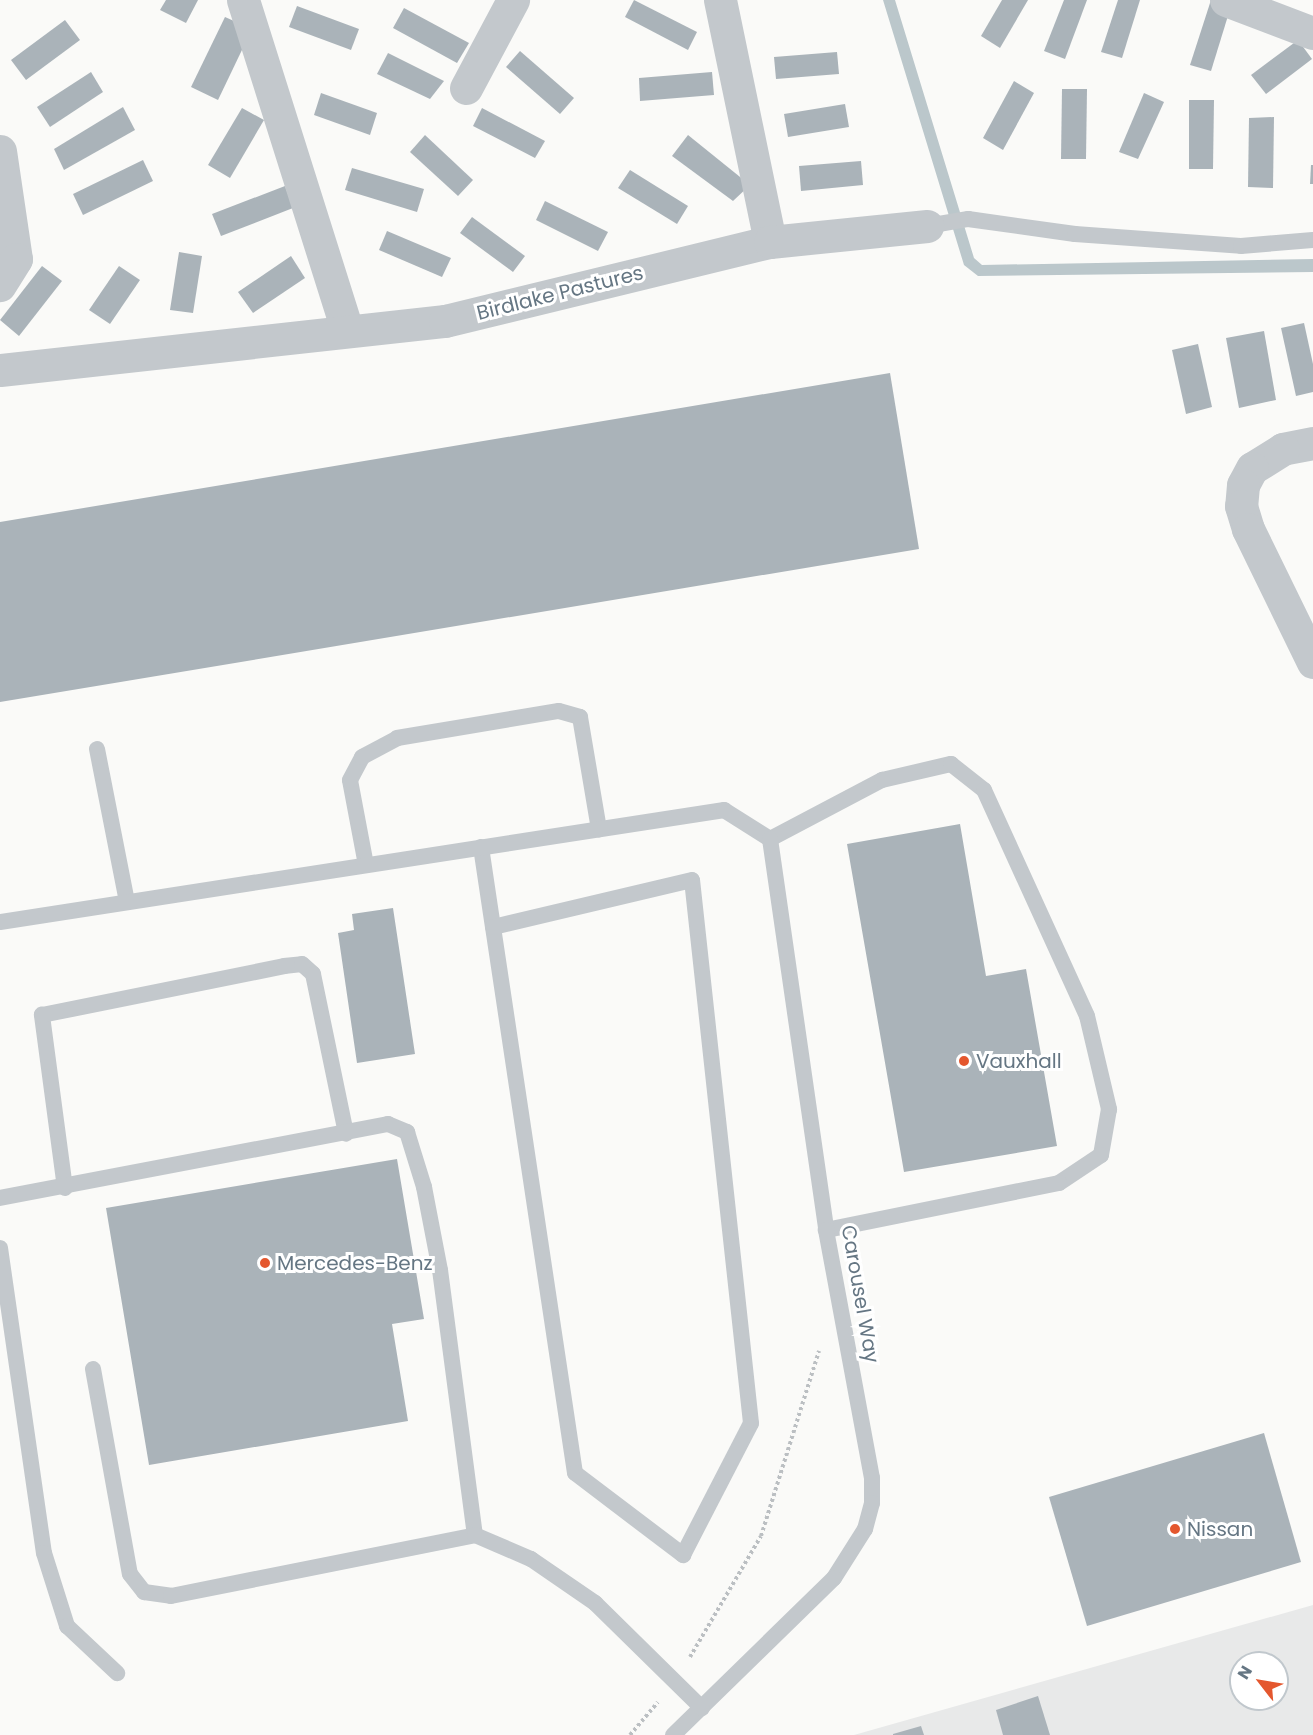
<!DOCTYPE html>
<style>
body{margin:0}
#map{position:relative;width:1313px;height:1735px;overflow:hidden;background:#fafaf8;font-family:Poppins,sans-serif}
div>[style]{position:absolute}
.built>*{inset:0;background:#e8e9e9}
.water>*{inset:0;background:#bbc7cb}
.building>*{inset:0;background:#aab3b9}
.path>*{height:4px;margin-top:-2px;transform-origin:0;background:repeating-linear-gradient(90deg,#bbbfc2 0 3px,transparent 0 6px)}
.lane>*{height:16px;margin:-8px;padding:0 8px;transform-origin:8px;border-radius:8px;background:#c3c8cc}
.street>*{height:33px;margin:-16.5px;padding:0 16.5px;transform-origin:16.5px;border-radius:16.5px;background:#c3c8cc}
.dots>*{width:16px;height:16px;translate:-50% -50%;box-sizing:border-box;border:3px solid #fff;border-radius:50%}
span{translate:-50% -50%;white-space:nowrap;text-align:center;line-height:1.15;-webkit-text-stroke:6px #fff;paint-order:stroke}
.street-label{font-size:20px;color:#657683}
.poi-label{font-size:20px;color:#657683}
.left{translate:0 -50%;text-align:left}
.north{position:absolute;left:1229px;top:1651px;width:60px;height:60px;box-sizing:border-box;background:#fff;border:2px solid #c1c8cd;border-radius:50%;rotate:301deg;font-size:16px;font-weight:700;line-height:24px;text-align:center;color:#657683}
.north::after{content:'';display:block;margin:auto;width:21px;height:27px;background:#e4572e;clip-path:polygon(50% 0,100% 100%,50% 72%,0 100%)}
</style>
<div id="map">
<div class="built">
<i style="clip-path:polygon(evenodd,1313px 1605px,1313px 1735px,854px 1735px,1313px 1605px,1241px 1663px,1277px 1663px,1277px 1699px,1241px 1699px,1241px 1663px)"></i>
</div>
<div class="water">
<i style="clip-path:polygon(883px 0,895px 0,974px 258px,982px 265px,1313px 259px,1313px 272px,978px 276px,964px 265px)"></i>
</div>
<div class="building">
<i style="clip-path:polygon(166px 0,198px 0,186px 23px,160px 10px)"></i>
<i style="clip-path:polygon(634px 0,697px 32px,688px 50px,625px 17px)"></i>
<i style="clip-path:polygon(1002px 0,1028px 0,1000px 48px,981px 36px)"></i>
<i style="clip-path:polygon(1064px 0,1087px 0,1065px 59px,1044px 51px)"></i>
<i style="clip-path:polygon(1118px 0,1140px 0,1122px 58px,1101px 52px)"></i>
<i style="clip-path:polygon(1211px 0,1231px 6px,1211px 71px,1190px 65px)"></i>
<i style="clip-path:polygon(297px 6px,359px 29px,351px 50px,289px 27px)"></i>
<i style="clip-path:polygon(404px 8px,469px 43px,457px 63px,393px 28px)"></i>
<i style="clip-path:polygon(225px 17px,252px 29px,218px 100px,191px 87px)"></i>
<i style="clip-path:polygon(65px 20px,80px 40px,26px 80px,11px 60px)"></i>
<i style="clip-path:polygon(1298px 40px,1312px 59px,1266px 94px,1251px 75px)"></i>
<i style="clip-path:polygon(520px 51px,574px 98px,560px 114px,506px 67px)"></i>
<i style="clip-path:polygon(837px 52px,839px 74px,776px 79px,774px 57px)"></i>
<i style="clip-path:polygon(388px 53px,444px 81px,430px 99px,377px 74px)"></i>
<i style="clip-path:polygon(91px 72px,103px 92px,50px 127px,37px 107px)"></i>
<i style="clip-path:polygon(712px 72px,714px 95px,640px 101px,639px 78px)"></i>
<i style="clip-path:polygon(1014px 81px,1034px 93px,1003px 150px,983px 138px)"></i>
<i style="clip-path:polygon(1062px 89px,1087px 89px,1086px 159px,1061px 159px)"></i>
<i style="clip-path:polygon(321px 93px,377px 113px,370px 135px,314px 115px)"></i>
<i style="clip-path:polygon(1144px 93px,1164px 102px,1138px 159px,1119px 152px)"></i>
<i style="clip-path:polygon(1189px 100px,1214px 100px,1213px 169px,1189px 169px)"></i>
<i style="clip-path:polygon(845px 104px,849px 127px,788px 137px,784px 114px)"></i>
<i style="clip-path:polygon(123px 107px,135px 130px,64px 170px,54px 149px)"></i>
<i style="clip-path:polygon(242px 108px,264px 120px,230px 178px,208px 165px)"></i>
<i style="clip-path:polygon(482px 108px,545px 141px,535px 158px,473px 126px)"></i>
<i style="clip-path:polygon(1274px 117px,1273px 188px,1248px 187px,1249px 118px)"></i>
<i style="clip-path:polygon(425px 135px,473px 180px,458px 196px,410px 152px)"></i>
<i style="clip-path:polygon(688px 135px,750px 185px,733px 201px,672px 156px)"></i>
<i style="clip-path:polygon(143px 160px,153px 181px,83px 215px,73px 194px)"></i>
<i style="clip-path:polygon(861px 161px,863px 185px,801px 191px,799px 166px)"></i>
<i style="clip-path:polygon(1311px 165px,1313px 165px,1313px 184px,1310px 184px)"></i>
<i style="clip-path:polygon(352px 168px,424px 189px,417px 212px,345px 190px)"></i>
<i style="clip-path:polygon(630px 170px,688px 206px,677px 224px,618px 188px)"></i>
<i style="clip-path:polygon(285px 186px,293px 208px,221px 236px,212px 214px)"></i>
<i style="clip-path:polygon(545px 201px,608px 232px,598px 251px,536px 220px)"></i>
<i style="clip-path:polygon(472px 217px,525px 256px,513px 272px,460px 233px)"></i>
<i style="clip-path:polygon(387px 231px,451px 258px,442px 277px,379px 250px)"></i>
<i style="clip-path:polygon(179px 252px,202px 256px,193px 313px,170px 310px)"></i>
<i style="clip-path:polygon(291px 256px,305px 278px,253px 313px,238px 292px)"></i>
<i style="clip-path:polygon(42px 266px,62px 281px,19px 336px,0 320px)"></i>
<i style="clip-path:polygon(119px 266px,140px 280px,110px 324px,89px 310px)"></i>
<i style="clip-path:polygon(1304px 323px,1313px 364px,1313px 392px,1296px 396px,1281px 328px)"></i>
<i style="clip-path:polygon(1264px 331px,1276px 400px,1239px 408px,1226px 338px)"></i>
<i style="clip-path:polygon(1198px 344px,1212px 407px,1186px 414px,1172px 350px)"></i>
<i style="clip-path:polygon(890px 373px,919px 549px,0 702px,0 522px)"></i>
<i style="clip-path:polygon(960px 824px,986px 976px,1026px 969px,1057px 1146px,904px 1172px,847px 844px)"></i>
<i style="clip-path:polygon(393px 908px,415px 1054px,357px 1063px,338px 933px,354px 930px,352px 914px)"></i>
<i style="clip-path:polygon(397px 1159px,424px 1319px,392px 1324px,408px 1421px,149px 1465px,106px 1208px)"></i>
<i style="clip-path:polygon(1264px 1433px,1301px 1562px,1087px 1626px,1049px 1497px)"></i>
<i style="clip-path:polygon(1038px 1696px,1050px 1735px,1003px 1735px,996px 1710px)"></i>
<i style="clip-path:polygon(921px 1726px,924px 1735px,893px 1735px,893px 1734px)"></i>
</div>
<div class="path">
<i style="left:690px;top:1657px;width:140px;rotate:-59.6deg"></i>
<i style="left:761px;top:1536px;width:194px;rotate:-72.6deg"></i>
<i style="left:630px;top:1735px;width:43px;rotate:-49.7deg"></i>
</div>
<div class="lane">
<i style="left:927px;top:226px;width:42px;rotate:-9.7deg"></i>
<i style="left:968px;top:219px;width:108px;rotate:8deg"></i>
<i style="left:1075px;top:234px;width:166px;rotate:4.1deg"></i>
<i style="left:1241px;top:246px;width:72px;rotate:-4.8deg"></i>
<i style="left:97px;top:749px;width:156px;rotate:78.9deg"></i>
<i style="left:770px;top:839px;width:127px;rotate:-27.8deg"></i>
<i style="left:882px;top:780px;width:71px;rotate:-13.1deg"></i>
<i style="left:951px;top:764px;width:42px;rotate:38.2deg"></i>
<i style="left:984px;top:790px;width:248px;rotate:65.5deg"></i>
<i style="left:1087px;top:1016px;width:96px;rotate:76.7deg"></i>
<i style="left:1109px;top:1109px;width:47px;rotate:99.9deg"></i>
<i style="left:1101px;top:1155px;width:50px;rotate:146.3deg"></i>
<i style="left:1059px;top:1183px;width:238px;rotate:168.6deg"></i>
<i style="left:481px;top:847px;width:81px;rotate:81.5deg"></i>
<i style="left:493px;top:927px;width:552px;rotate:81.46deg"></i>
<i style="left:575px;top:1473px;width:136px;rotate:37.2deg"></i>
<i style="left:683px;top:1555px;width:148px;rotate:-62.7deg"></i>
<i style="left:751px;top:1423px;width:546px;rotate:-96.2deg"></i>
<i style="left:692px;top:880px;width:204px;rotate:166.7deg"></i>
<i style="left:366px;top:865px;width:86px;rotate:-100.7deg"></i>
<i style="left:350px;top:780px;width:26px;rotate:-62deg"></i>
<i style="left:362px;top:757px;width:40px;rotate:-28deg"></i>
<i style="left:397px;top:738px;width:164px;rotate:-9.5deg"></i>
<i style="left:559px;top:711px;width:22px;rotate:16deg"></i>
<i style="left:580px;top:717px;width:114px;rotate:80.4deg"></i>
<i style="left:0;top:922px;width:733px;rotate:-8.79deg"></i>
<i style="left:724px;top:810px;width:54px;rotate:32.2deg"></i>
<i style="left:770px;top:839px;width:395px;rotate:81.8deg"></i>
<i style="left:826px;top:1230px;width:252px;rotate:79.5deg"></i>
<i style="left:872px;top:1478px;width:25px;rotate:90deg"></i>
<i style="left:872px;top:1503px;width:27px;rotate:105deg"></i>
<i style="left:865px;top:1529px;width:58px;rotate:122.3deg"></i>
<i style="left:834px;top:1578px;width:225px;rotate:135.7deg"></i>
<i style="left:65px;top:1188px;width:175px;rotate:-97.6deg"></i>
<i style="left:42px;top:1015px;width:247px;rotate:-11.4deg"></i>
<i style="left:284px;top:966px;width:18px;rotate:-6deg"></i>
<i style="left:302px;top:964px;width:15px;rotate:42deg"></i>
<i style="left:313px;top:974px;width:163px;rotate:78.3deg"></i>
<i style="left:0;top:1198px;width:395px;rotate:-10.8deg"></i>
<i style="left:388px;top:1124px;width:21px;rotate:23deg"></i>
<i style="left:407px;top:1132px;width:58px;rotate:72.8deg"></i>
<i style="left:424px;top:1187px;width:85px;rotate:79.1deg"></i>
<i style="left:440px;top:1270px;width:267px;rotate:82.5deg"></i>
<i style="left:0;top:1248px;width:308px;rotate:81.8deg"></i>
<i style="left:44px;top:1553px;width:77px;rotate:72.5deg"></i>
<i style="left:67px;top:1626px;width:69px;rotate:43.2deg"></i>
<i style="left:93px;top:1369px;width:208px;rotate:79.8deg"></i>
<i style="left:130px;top:1574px;width:23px;rotate:52deg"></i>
<i style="left:144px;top:1592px;width:27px;rotate:8deg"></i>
<i style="left:171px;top:1596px;width:310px;rotate:-11.3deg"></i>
<i style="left:475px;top:1535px;width:61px;rotate:23.2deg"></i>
<i style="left:531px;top:1559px;width:78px;rotate:34.5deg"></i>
<i style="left:595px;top:1603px;width:150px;rotate:44.5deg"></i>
</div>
<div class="street">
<i style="left:243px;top:0;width:345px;rotate:72.5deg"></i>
<i style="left:720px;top:0;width:247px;rotate:78.3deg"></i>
<i style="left:1226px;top:0;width:93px;rotate:20.8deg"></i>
<i style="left:466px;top:88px;width:100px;rotate:-61.9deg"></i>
<i style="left:0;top:151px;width:109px;rotate:81.6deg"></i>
<i style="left:16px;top:259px;width:31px;rotate:122deg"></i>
<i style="left:0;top:370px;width:448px;rotate:-6.3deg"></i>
<i style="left:445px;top:321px;width:334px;rotate:-13.7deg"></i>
<i style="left:770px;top:242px;width:158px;rotate:-5.8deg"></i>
<i style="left:1313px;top:443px;width:31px;rotate:169deg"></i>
<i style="left:1283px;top:449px;width:36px;rotate:148deg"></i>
<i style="left:1252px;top:468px;width:19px;rotate:118deg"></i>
<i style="left:1243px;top:485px;width:21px;rotate:95deg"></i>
<i style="left:1241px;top:506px;width:24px;rotate:73deg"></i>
<i style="left:1248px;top:529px;width:148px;rotate:64deg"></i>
</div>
<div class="dots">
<i style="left:964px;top:1061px;background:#e4572e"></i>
<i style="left:265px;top:1263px;background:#e4572e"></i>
<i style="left:1175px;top:1529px;background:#e4572e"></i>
</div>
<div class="street-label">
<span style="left:560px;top:293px;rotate:-14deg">Birdlake Pastures</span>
<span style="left:860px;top:1294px;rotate:80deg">Carousel Way</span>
</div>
<div class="poi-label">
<span class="left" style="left:976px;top:1061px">Vauxhall</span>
<span class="left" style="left:277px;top:1263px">Mercedes-Benz</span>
<span class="left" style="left:1187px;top:1529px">Nissan</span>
</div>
<div class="north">N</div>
</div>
